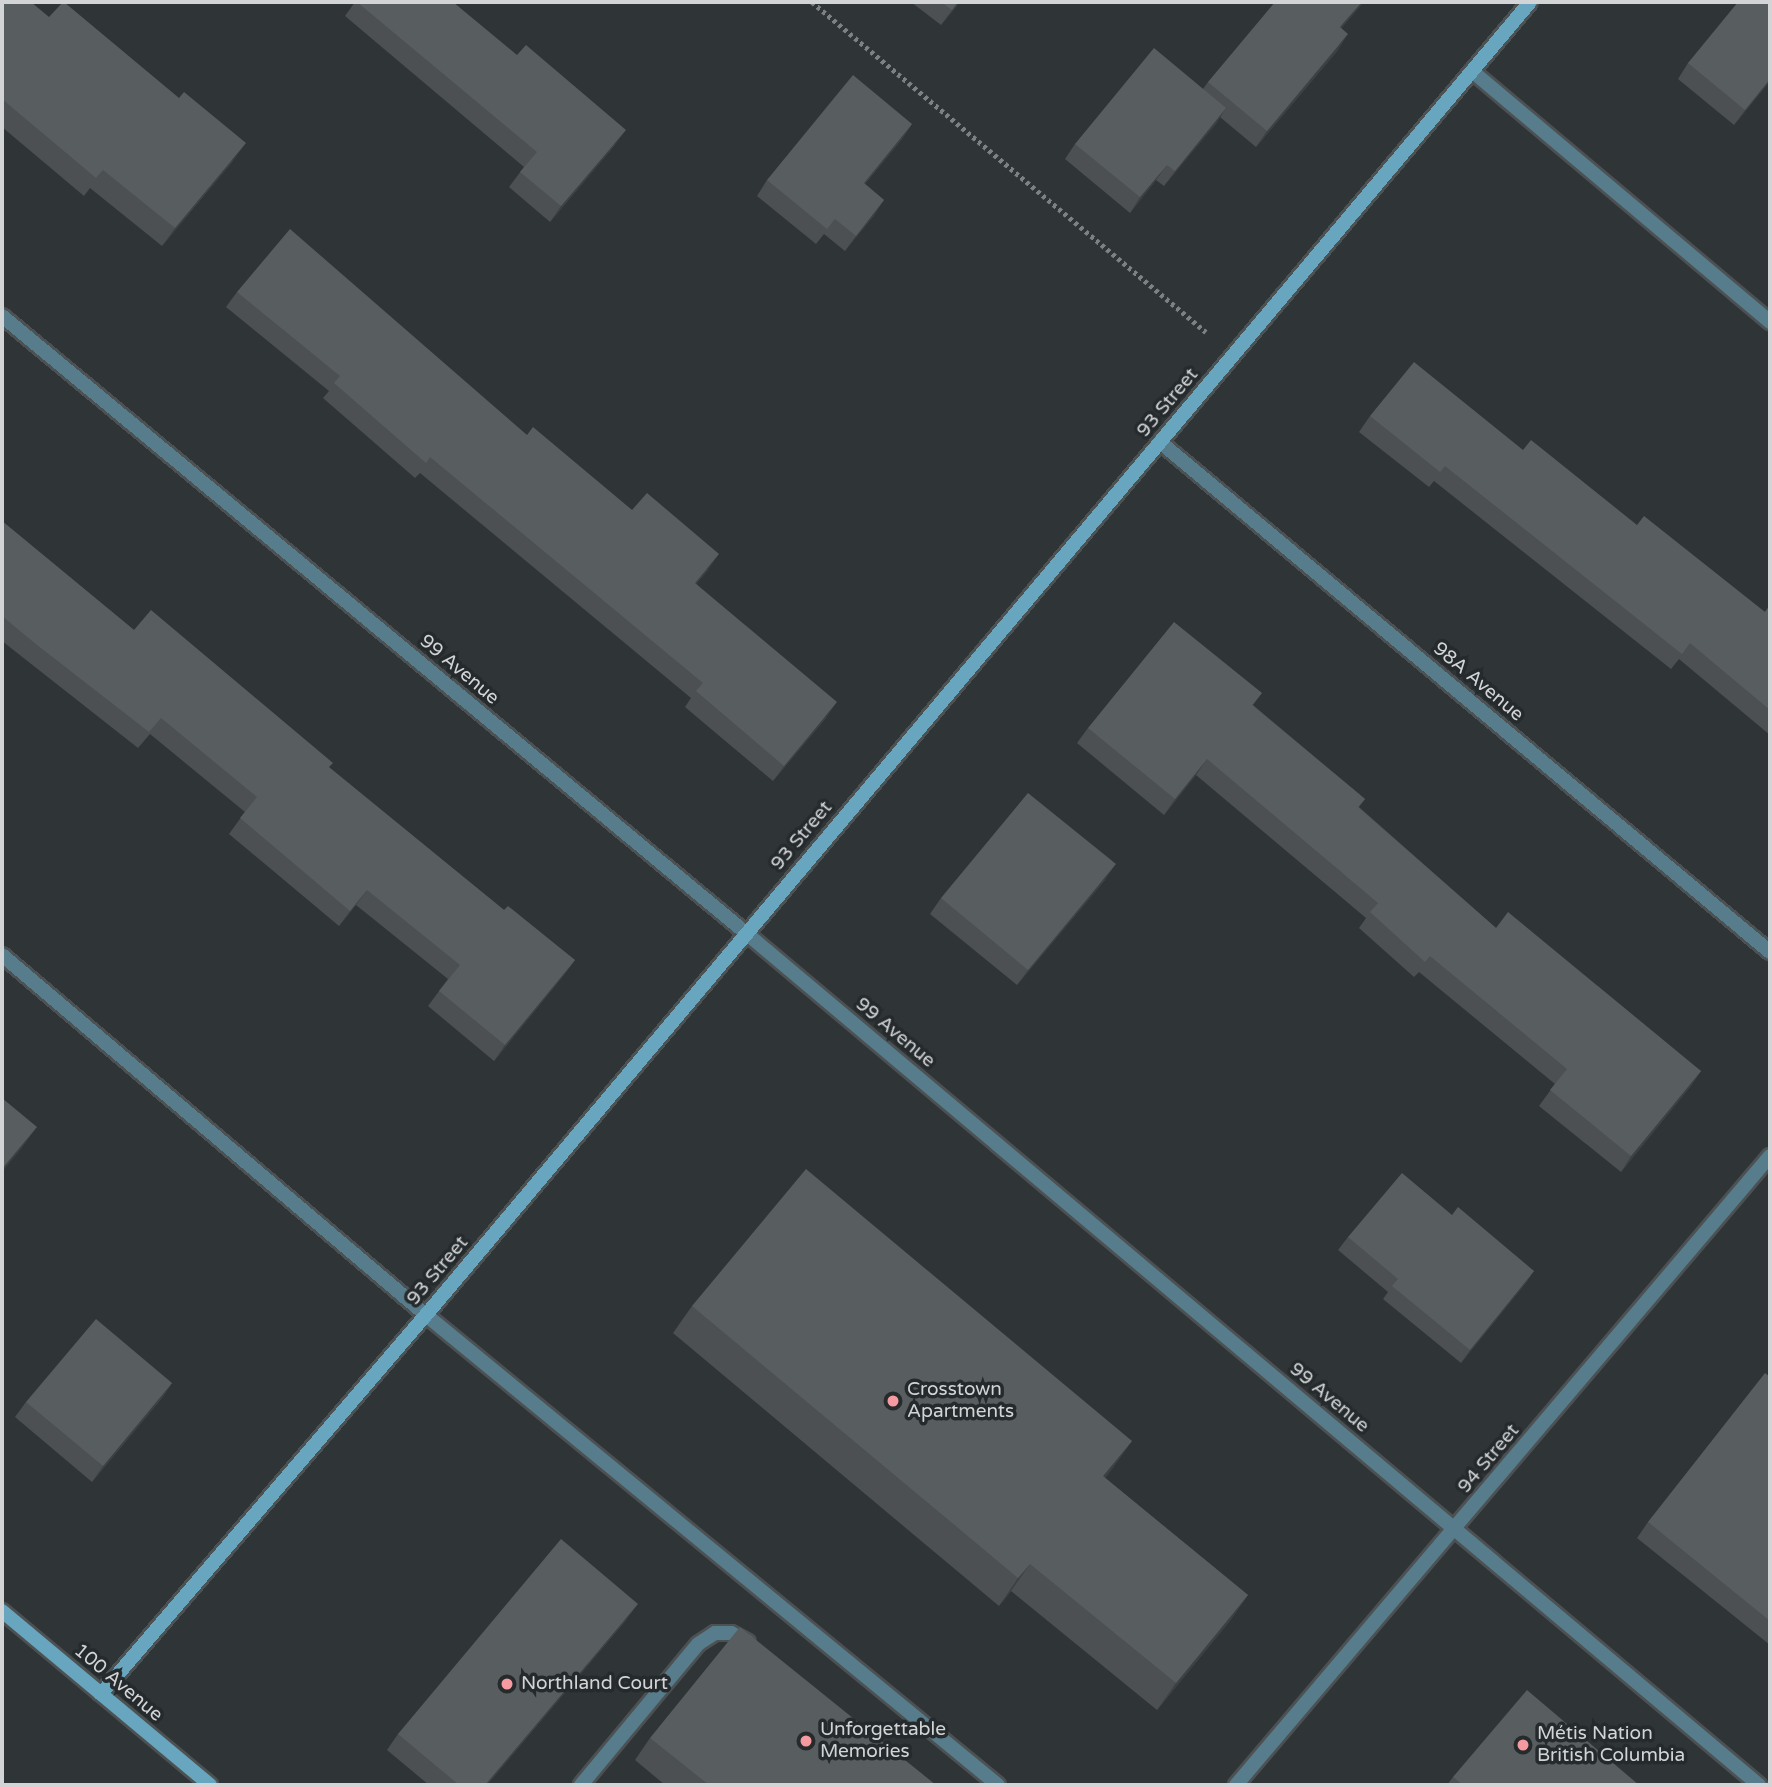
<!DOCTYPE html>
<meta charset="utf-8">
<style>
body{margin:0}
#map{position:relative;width:1772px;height:1787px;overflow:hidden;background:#2f3436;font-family:"Varela Round",sans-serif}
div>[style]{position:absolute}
.path>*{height:4.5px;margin-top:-2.25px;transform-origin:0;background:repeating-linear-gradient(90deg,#7d8183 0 3.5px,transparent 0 7px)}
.roads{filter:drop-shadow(2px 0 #4c5153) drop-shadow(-2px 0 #4c5153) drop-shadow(0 2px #4c5153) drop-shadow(0 -2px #4c5153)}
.lane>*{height:14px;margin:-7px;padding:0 7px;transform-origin:7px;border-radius:7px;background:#577c8c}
.street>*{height:14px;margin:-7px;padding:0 7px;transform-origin:7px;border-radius:7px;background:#577c8c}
.secondary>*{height:14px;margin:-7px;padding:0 7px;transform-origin:7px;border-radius:7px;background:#68a5be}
.wall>*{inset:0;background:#4c5052}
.shaded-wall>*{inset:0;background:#3e4142}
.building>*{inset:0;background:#585d5f}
.dots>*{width:19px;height:19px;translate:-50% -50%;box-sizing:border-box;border:4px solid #252a2c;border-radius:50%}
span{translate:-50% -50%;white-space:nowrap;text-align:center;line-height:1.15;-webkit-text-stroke:7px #252a2c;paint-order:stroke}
.street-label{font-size:19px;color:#d2d4d6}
.poi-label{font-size:19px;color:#d2d4d6}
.left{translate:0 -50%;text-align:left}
.frame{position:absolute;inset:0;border:4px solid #d2d4d6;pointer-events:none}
</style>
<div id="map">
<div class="path">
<i style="left:812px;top:2px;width:514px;rotate:39.95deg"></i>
</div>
<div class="roads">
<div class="lane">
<i style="left:1472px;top:71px;width:390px;rotate:40.1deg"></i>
<i style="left:2px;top:955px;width:556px;rotate:40.33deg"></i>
<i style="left:426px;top:1315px;width:740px;rotate:39.41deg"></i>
<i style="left:581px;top:1785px;width:183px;rotate:-50.3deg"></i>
<i style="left:698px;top:1644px;width:20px;rotate:-33deg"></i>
<i style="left:715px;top:1633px;width:16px"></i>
<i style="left:731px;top:1633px;width:19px;rotate:28deg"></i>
</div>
<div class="street">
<i style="left:2px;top:316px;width:967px;rotate:39.67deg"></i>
<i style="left:746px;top:933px;width:1324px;rotate:40.07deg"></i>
<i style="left:1160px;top:442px;width:795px;rotate:39.9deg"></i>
<i style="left:1236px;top:1785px;width:825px;rotate:-49.67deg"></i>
</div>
<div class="secondary">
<i style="left:2px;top:1611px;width:271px;rotate:39.9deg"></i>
<i style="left:101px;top:1694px;width:499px;rotate:-49.4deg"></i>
<i style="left:426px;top:1315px;width:1715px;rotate:-49.94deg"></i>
</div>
</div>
<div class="wall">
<i style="clip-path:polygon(2px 2px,49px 17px,233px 161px,162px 246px,90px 188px,84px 196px,2px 127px)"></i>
<i style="clip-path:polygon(355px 2px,453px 2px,615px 145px,550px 222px,509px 187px,524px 167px,345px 16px)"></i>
<i style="clip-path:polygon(911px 2px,960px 2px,941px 25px)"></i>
<i style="clip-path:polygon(1770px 2px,1770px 81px,1734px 125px,1678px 79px,1688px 63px)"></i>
<i style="clip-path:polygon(1341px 28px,1338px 50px,1256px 147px,1220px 117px,1164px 186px,1156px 180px,1130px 213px,1065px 159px,1075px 144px,1203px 89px,1208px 82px)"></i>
<i style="clip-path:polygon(912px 124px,902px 139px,865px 184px,884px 200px,845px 251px,824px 234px,816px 244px,757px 196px,767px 180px)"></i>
<i style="clip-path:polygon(237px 292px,527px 435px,632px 510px,708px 570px,696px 584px,826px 718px,773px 781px,685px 707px,691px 698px,420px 473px,415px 478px,323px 398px,329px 391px,226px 307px)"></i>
<i style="clip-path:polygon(1370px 416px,1523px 450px,1765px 612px,1770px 605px,1770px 735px,1679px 659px,1671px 669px,1434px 481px,1429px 487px,1359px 432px)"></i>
<i style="clip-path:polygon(2px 521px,134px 630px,329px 768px,504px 910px,575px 960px,564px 975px,494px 1061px,428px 1006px,448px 979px,356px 905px,339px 926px,229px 834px,245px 812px,150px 734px,138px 748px,2px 641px)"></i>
<i style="clip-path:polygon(1262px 693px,1253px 705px,1365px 799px,1359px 807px,1496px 928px,1701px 1071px,1690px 1087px,1621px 1172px,1539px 1106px,1555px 1084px,1419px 972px,1414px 977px,1359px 928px,1366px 918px,1196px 775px,1164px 815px,1077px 743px,1088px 728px)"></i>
<i style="clip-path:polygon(1105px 880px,1017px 985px,930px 914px,941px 898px)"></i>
<i style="clip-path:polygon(1452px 1215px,1534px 1271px,1525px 1284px,1461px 1363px,1383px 1299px,1388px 1292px,1338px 1250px,1348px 1237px)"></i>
<i style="clip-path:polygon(692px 1306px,1132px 1441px,1105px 1478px,1248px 1595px,1229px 1622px,1157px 1710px,1011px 1591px,999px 1606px,673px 1333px)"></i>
<i style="clip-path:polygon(1770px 1377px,1770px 1645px,1637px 1538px,1648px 1522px)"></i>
<i style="clip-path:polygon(172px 1383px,162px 1398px,92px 1482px,15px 1417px,26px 1402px)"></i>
<i style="clip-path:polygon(627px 1619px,487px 1785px,429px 1785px,387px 1750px,398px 1734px)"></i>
<i style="clip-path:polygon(650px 1738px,936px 1785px,665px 1785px,635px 1760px)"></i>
<i style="clip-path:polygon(1453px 1777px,1639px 1785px,1447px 1785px)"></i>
</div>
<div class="shaded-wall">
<i style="clip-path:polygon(958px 2px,960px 2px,941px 25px,952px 10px)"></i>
<i style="clip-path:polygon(1362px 2px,1364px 2px,1329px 43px,1340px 27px)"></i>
<i style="clip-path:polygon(1348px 34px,1338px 50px,1256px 147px,1267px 131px)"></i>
<i style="clip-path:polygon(1770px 79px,1770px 81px,1734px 125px,1745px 110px)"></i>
<i style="clip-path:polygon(1226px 108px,1216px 124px,1164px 186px,1175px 171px)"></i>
<i style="clip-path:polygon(912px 124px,902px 139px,853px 198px,864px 183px)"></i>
<i style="clip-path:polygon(626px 130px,615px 145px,550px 222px,561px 206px)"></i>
<i style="clip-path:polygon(246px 143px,233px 161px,162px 246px,175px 228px)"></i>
<i style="clip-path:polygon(1167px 165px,1156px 180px,1130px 213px,1140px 197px)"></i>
<i style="clip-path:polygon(884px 200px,874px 216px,845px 251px,856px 236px)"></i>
<i style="clip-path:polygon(719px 554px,708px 570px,684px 598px,695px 583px)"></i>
<i style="clip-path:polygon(837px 702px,826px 718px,773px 781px,784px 766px)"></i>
<i style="clip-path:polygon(1207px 759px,1196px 775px,1164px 815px,1175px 799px)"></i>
<i style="clip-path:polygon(1116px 864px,1105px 880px,1017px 985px,1028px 970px)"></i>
<i style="clip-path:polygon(367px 890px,356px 905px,339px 926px,350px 911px)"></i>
<i style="clip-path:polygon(575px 960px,564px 975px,494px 1061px,505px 1045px)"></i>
<i style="clip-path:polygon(1701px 1071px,1690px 1087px,1621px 1172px,1631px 1156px)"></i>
<i style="clip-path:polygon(37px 1127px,21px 1149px,2px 1172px,2px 1169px)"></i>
<i style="clip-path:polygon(1534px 1271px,1525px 1284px,1461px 1363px,1470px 1350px)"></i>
<i style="clip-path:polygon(172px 1383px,162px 1398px,92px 1482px,103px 1466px)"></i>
<i style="clip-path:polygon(1132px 1441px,1113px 1468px,1084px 1503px,1103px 1476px)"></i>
<i style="clip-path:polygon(1030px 1564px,1011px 1591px,999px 1606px,1018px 1578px)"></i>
<i style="clip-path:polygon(1248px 1595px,1229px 1622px,1157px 1710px,1176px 1683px)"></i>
<i style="clip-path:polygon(638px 1604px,627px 1619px,487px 1785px,485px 1785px)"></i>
</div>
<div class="building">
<i style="clip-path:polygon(2px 2px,31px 2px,49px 17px,63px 2px,64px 2px,179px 98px,184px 92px,246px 143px,175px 228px,103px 170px,96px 178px,2px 99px)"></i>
<i style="clip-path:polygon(357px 2px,453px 2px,517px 55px,526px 45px,626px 130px,561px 206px,520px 172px,537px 152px)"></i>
<i style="clip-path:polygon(941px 2px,958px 2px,952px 10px)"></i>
<i style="clip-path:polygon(1275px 2px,1362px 2px,1340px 27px,1348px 34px,1267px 131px,1208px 82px)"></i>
<i style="clip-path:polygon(1738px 2px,1770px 2px,1770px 79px,1745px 110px,1688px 63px)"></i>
<i style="clip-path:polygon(1154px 48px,1226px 108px,1175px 171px,1167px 165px,1140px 197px,1075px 144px)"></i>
<i style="clip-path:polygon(853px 75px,912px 124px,864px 183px,884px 200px,856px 236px,835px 219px,827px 229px,767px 180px)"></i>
<i style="clip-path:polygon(290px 229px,527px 435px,533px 427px,632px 510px,647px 493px,719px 554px,695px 583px,837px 702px,784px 766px,696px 691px,703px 683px,430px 457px,426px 463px,334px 383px,340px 376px,237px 292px)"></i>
<i style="clip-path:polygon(1414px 362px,1523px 450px,1531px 440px,1637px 525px,1644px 516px,1765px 612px,1770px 605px,1770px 710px,1690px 643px,1682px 654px,1445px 466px,1440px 472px,1370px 416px)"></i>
<i style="clip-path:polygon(2px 521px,134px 630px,151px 610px,333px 763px,329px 767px,504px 910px,508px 906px,575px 960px,505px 1045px,439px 991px,460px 965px,367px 890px,350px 911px,240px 818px,257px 797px,161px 718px,149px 732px,37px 645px,2px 616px)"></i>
<i style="clip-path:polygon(1174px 622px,1262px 693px,1252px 705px,1365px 799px,1358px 807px,1496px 928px,1508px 912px,1701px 1071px,1631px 1156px,1550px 1090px,1567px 1069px,1430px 956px,1425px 962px,1370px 912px,1378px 903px,1207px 759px,1175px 799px,1088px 728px)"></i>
<i style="clip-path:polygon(1028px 793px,1116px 864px,1028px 970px,941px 898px)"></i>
<i style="clip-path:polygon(2px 1098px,37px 1127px,2px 1169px)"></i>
<i style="clip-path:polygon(806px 1169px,1132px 1441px,1103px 1476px,1248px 1595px,1176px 1683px,1030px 1564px,1018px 1578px,692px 1306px)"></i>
<i style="clip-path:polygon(1402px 1173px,1452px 1215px,1458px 1207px,1534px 1271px,1470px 1350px,1392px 1286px,1398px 1279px,1348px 1237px)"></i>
<i style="clip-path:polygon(96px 1319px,172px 1383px,103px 1466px,26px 1402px)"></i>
<i style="clip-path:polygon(1765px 1373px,1770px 1377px,1770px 1621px,1648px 1522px)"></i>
<i style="clip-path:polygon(561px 1539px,638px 1604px,485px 1785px,459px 1785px,398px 1734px)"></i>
<i style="clip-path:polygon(740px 1627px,936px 1785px,709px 1785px,650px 1738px)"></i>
<i style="clip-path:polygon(1527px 1690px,1639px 1785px,1463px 1785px,1453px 1777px)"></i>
</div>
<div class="dots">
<i style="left:893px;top:1401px;background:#f49aa0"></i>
<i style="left:507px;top:1684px;background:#f49aa0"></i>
<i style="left:806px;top:1741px;background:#f49aa0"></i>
<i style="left:1523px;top:1745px;background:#f49aa0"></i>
</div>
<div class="street-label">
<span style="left:1168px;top:403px;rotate:-50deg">93 Street</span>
<span style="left:459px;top:670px;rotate:40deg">99 Avenue</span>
<span style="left:1478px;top:682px;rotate:40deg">98A Avenue</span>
<span style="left:802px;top:836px;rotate:-50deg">93 Street</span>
<span style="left:895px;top:1033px;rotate:40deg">99 Avenue</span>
<span style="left:438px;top:1271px;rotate:-50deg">93 Street</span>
<span style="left:1329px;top:1398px;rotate:40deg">99 Avenue</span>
<span style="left:1489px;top:1459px;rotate:-50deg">94 Street</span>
<span style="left:118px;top:1683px;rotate:40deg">100 Avenue</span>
</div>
<div class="poi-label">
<span class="left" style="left:907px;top:1401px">Crosstown<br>Apartments</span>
<span class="left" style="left:521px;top:1684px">Northland Court</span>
<span class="left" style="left:820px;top:1741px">Unforgettable<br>Memories</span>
<span class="left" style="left:1537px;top:1745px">Métis Nation<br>British Columbia</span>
</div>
<div class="frame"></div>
</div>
